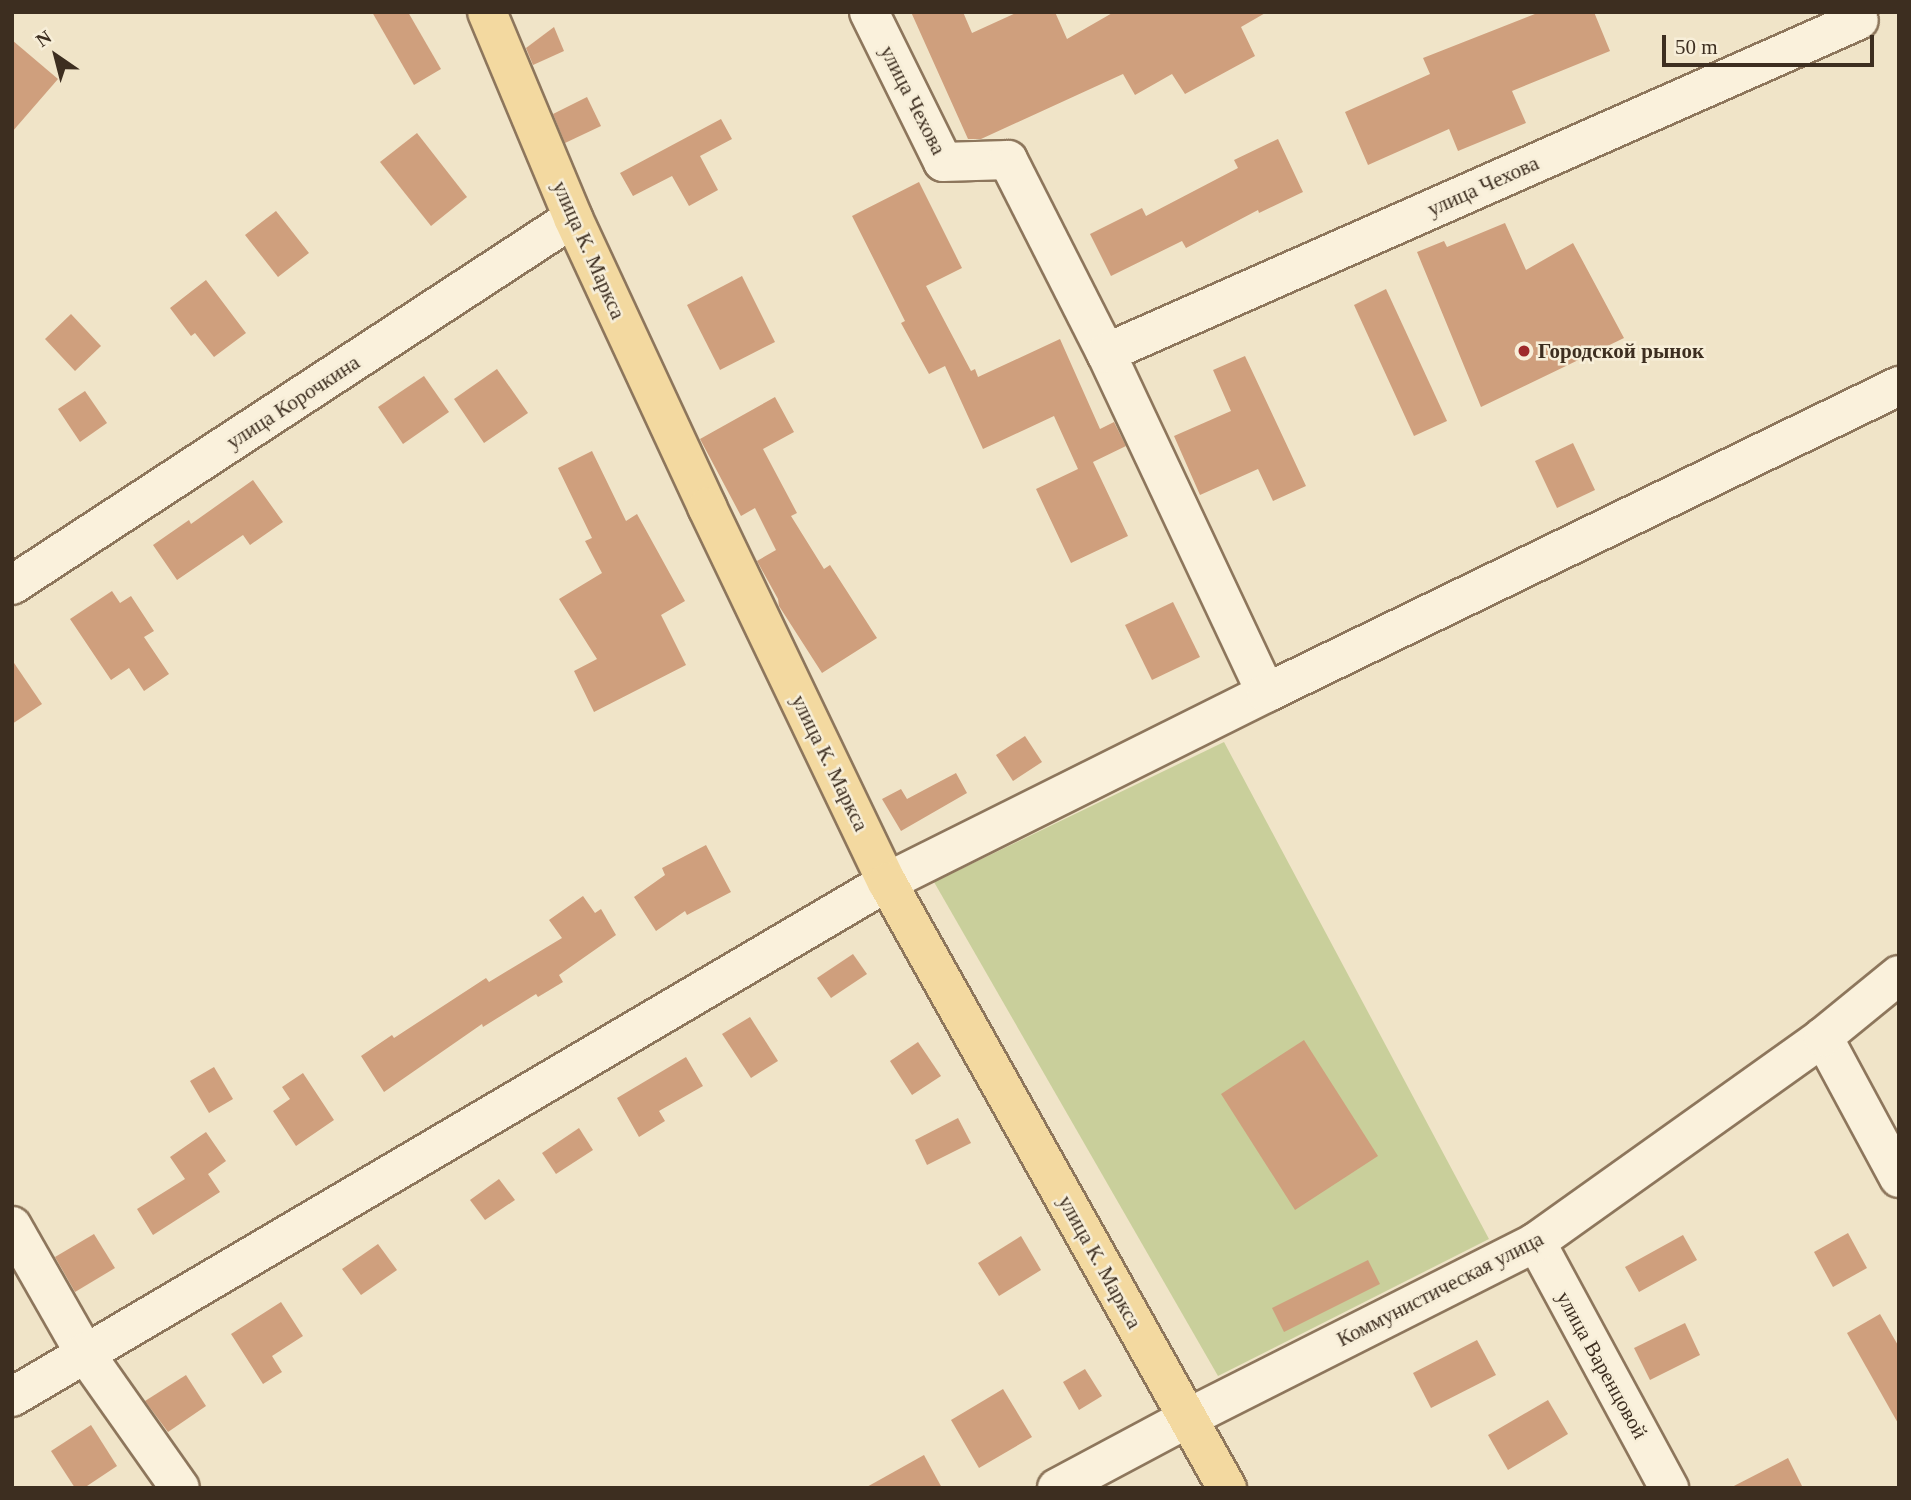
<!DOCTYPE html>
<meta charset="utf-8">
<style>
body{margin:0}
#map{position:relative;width:1911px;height:1500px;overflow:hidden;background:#f0e4c8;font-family:Georgia,serif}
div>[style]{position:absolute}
.green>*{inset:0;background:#c9cf9b}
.building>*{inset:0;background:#cf9f7d}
.roads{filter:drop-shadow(2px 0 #8d765c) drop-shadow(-2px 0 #8d765c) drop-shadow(0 2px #8d765c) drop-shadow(0 -2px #8d765c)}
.minor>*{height:38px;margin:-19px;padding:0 19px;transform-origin:19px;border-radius:19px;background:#faf1dc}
.major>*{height:38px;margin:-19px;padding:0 19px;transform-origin:19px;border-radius:19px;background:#f3d9a0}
.dots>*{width:19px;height:19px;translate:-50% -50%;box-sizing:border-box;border:4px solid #f7eed8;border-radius:50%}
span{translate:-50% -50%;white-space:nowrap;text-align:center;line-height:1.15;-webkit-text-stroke:5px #f7eed8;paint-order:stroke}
.street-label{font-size:21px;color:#3d2e20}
.poi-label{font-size:21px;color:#3d2e20;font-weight:700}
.left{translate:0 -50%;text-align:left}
.frame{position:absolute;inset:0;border:14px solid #3d2e20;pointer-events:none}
.north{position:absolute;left:21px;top:21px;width:70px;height:70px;-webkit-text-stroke:5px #f7eed8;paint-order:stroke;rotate:325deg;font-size:19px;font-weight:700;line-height:28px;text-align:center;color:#3d2e20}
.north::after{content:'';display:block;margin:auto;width:24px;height:32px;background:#3d2e20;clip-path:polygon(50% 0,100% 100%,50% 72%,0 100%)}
.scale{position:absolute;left:1662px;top:35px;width:212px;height:32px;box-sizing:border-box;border:4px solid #3d2e20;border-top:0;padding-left:9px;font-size:21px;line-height:24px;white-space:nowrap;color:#3d2e20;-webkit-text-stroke:5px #f7eed8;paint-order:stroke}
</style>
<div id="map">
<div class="green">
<i style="clip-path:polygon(1224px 742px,1489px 1239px,1218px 1376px,934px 882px)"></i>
</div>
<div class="building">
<i style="clip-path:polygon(372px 12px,408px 12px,441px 69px,414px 85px)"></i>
<i style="clip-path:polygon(911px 12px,963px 12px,972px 33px,1018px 12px,1055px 12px,1067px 39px,1114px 12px,1267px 12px,1241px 27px,1255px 56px,1185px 94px,1172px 74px,1135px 95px,1123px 74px,981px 139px,968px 139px)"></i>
<i style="clip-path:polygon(1540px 12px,1594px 12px,1610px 51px,1512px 91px,1526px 123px,1458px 151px,1449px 129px,1368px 165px,1345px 112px,1430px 74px,1423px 58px)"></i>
<i style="clip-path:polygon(554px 27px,564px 51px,533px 65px,526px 48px)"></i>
<i style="clip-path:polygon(12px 40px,58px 79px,12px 132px)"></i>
<i style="clip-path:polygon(587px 97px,601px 126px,565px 143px,553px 114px)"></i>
<i style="clip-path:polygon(721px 119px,732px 139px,700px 156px,718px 190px,689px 206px,672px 176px,633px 196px,620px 173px)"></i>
<i style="clip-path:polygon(417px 133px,467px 197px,431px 226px,380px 162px)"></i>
<i style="clip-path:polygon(1278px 139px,1303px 192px,1259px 213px,1258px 210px,1186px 248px,1182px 241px,1111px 276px,1090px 234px,1142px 208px,1146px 216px,1238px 168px,1234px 160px)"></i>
<i style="clip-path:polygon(919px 182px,962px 268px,926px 286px,971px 371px,975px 369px,978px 377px,1060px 339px,1100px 429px,1114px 422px,1126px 446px,1093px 462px,1128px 536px,1071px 563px,1036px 489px,1078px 469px,1054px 416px,983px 449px,945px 366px,929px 374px,901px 323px,905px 321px,852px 216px)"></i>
<i style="clip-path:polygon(276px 211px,309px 253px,278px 277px,245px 235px)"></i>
<i style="clip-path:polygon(1505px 223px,1526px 270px,1573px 243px,1624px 338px,1481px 407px,1417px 252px,1444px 241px,1447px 247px)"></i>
<i style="clip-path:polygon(742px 276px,775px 342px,720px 370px,687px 305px)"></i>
<i style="clip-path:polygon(206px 280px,246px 333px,214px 357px,195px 333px,191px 336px,170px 308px)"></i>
<i style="clip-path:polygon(1386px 289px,1447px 421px,1414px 436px,1354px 305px)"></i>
<i style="clip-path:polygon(71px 314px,101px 346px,75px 371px,45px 339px)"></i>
<i style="clip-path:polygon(1245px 356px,1306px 486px,1273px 501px,1258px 469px,1200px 495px,1174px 436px,1231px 411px,1213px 370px)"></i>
<i style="clip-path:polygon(497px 369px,528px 413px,484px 443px,454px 399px)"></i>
<i style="clip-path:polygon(424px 376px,449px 412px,403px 444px,378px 407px)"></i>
<i style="clip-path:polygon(85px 391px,107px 423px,80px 442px,58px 409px)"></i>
<i style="clip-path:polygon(775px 397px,794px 432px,763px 449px,797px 513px,791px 516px,824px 569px,830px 565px,877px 638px,822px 673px,779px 606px,778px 599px,757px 561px,776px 550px,755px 508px,741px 516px,700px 439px)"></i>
<i style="clip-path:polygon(1573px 443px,1595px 490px,1557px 508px,1535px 461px)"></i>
<i style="clip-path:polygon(592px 451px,626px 521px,637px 514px,685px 601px,661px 615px,686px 665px,594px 712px,574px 671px,597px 659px,559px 599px,602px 573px,585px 541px,592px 538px,558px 468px)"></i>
<i style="clip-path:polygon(253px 480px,283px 522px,250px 545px,243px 535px,177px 580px,153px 545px,189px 520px,191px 524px)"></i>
<i style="clip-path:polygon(112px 591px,120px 603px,131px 596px,154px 631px,144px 637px,169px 674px,144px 691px,129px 668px,111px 680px,70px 619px)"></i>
<i style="clip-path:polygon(1173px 602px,1200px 657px,1152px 680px,1125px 625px)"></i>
<i style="clip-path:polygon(12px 660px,42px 704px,12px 724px)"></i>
<i style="clip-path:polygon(1025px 736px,1042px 762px,1013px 781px,996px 755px)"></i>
<i style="clip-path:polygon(956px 773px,967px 793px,901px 831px,882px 799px,901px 789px,907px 799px)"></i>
<i style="clip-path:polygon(706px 845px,731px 892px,687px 915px,685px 911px,656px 931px,634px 897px,665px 875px,662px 868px)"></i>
<i style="clip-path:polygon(583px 896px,595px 913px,601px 909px,616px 935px,559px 975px,563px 982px,538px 997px,536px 994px,483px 1027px,482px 1024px,384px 1092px,361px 1056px,392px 1035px,394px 1038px,486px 978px,489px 982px,562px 938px,549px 920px)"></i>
<i style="clip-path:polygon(853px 954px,867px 974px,831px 998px,817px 978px)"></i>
<i style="clip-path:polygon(750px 1017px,778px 1061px,751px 1078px,722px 1034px)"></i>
<i style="clip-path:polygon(1304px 1040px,1378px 1156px,1295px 1210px,1221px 1094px)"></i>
<i style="clip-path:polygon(918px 1042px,941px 1076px,912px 1095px,890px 1061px)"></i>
<i style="clip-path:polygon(686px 1057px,703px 1086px,659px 1111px,665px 1121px,639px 1137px,617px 1098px)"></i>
<i style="clip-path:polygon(214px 1067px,233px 1099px,209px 1113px,190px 1081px)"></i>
<i style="clip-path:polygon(303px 1073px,334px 1120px,296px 1146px,273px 1111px,290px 1099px,282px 1087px)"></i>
<i style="clip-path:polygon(958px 1118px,971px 1143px,927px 1165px,915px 1140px)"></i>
<i style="clip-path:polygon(579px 1128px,593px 1150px,556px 1174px,542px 1153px)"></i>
<i style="clip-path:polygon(206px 1132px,226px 1161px,208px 1174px,220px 1192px,153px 1235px,137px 1209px,185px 1179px,170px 1157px)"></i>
<i style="clip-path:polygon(499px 1179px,515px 1200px,485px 1220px,470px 1200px)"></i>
<i style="clip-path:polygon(1848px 1233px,1867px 1268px,1833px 1287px,1814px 1252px)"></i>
<i style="clip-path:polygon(94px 1234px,115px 1268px,75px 1292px,55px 1257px)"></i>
<i style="clip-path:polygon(1683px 1235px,1697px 1260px,1639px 1292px,1625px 1267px)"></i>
<i style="clip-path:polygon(1021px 1236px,1041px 1270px,999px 1296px,978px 1263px)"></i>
<i style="clip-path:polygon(378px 1244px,397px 1270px,361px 1295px,342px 1269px)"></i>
<i style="clip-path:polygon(1368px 1260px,1380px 1284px,1284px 1332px,1272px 1308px)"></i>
<i style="clip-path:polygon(281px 1302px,303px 1336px,272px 1356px,282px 1372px,263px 1384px,231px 1334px)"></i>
<i style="clip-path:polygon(1880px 1314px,1899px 1347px,1899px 1425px,1847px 1333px)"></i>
<i style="clip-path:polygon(1685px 1323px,1700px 1355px,1650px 1380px,1634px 1348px)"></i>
<i style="clip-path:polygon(1477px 1340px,1496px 1375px,1431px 1408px,1413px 1373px)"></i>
<i style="clip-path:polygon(1085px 1369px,1102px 1396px,1079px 1410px,1063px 1382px)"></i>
<i style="clip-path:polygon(186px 1375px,206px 1406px,168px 1432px,145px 1401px)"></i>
<i style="clip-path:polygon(1003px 1389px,1032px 1437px,979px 1468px,951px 1420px)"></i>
<i style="clip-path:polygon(1548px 1400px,1568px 1434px,1508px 1470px,1488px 1435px)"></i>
<i style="clip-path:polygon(91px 1425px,117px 1466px,84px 1488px,75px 1488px,51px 1451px)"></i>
<i style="clip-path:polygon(924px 1455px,942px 1488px,865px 1488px)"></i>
<i style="clip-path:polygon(1788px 1458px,1803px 1488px,1730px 1488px)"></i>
</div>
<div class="roads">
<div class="minor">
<i style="left:869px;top:12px;width:167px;rotate:63.7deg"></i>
<i style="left:943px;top:162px;width:65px;rotate:-1.8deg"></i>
<i style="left:1008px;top:160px;width:216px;rotate:63.1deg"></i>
<i style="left:12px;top:585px;width:670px;rotate:-33.19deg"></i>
<i style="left:1266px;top:693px;width:376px;rotate:-115.2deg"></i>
<i style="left:1106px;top:353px;width:823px;rotate:-23.86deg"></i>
<i style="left:1823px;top:1037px;width:160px;rotate:61.7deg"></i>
<i style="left:12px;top:1226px;width:145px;rotate:60.3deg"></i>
<i style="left:84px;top:1352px;width:166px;rotate:54.8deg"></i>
<i style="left:1536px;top:1242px;width:280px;rotate:61.6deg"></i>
<i style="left:12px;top:1397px;width:1015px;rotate:-30.48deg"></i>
<i style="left:887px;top:882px;width:424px;rotate:-26.5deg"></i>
<i style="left:1266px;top:693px;width:704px;rotate:-25.87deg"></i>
<i style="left:1057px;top:1488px;width:149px;rotate:-28.1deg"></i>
<i style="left:1188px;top:1418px;width:390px;rotate:-26.8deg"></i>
<i style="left:1536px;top:1242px;width:353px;rotate:-35.5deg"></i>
<i style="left:1823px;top:1037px;width:98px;rotate:-39.2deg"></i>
</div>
<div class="major">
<i style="left:487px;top:12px;width:223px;rotate:67.3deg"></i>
<i style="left:573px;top:218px;width:319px;rotate:65.1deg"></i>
<i style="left:707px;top:507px;width:416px;rotate:64.4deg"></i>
<i style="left:887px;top:882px;width:695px;rotate:60.71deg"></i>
</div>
</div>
<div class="dots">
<i style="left:1524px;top:351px;background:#9e2a2b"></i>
</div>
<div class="street-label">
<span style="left:913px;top:100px;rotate:63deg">улица Чехова</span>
<span style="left:1483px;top:186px;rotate:-24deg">улица Чехова</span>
<span style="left:589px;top:250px;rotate:66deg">улица К. Маркса</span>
<span style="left:293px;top:402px;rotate:-33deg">улица Корочкина</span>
<span style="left:830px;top:763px;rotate:64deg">улица К. Маркса</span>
<span style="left:1100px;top:1262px;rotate:61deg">улица К. Маркса</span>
<span style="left:1440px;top:1289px;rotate:-27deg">Коммунистическая улица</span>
<span style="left:1602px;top:1365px;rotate:61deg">улица Варенцовой</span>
</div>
<div class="poi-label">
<span class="left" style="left:1538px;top:351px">Городской рынок</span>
</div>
<div class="frame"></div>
<div class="north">N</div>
<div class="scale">50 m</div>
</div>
